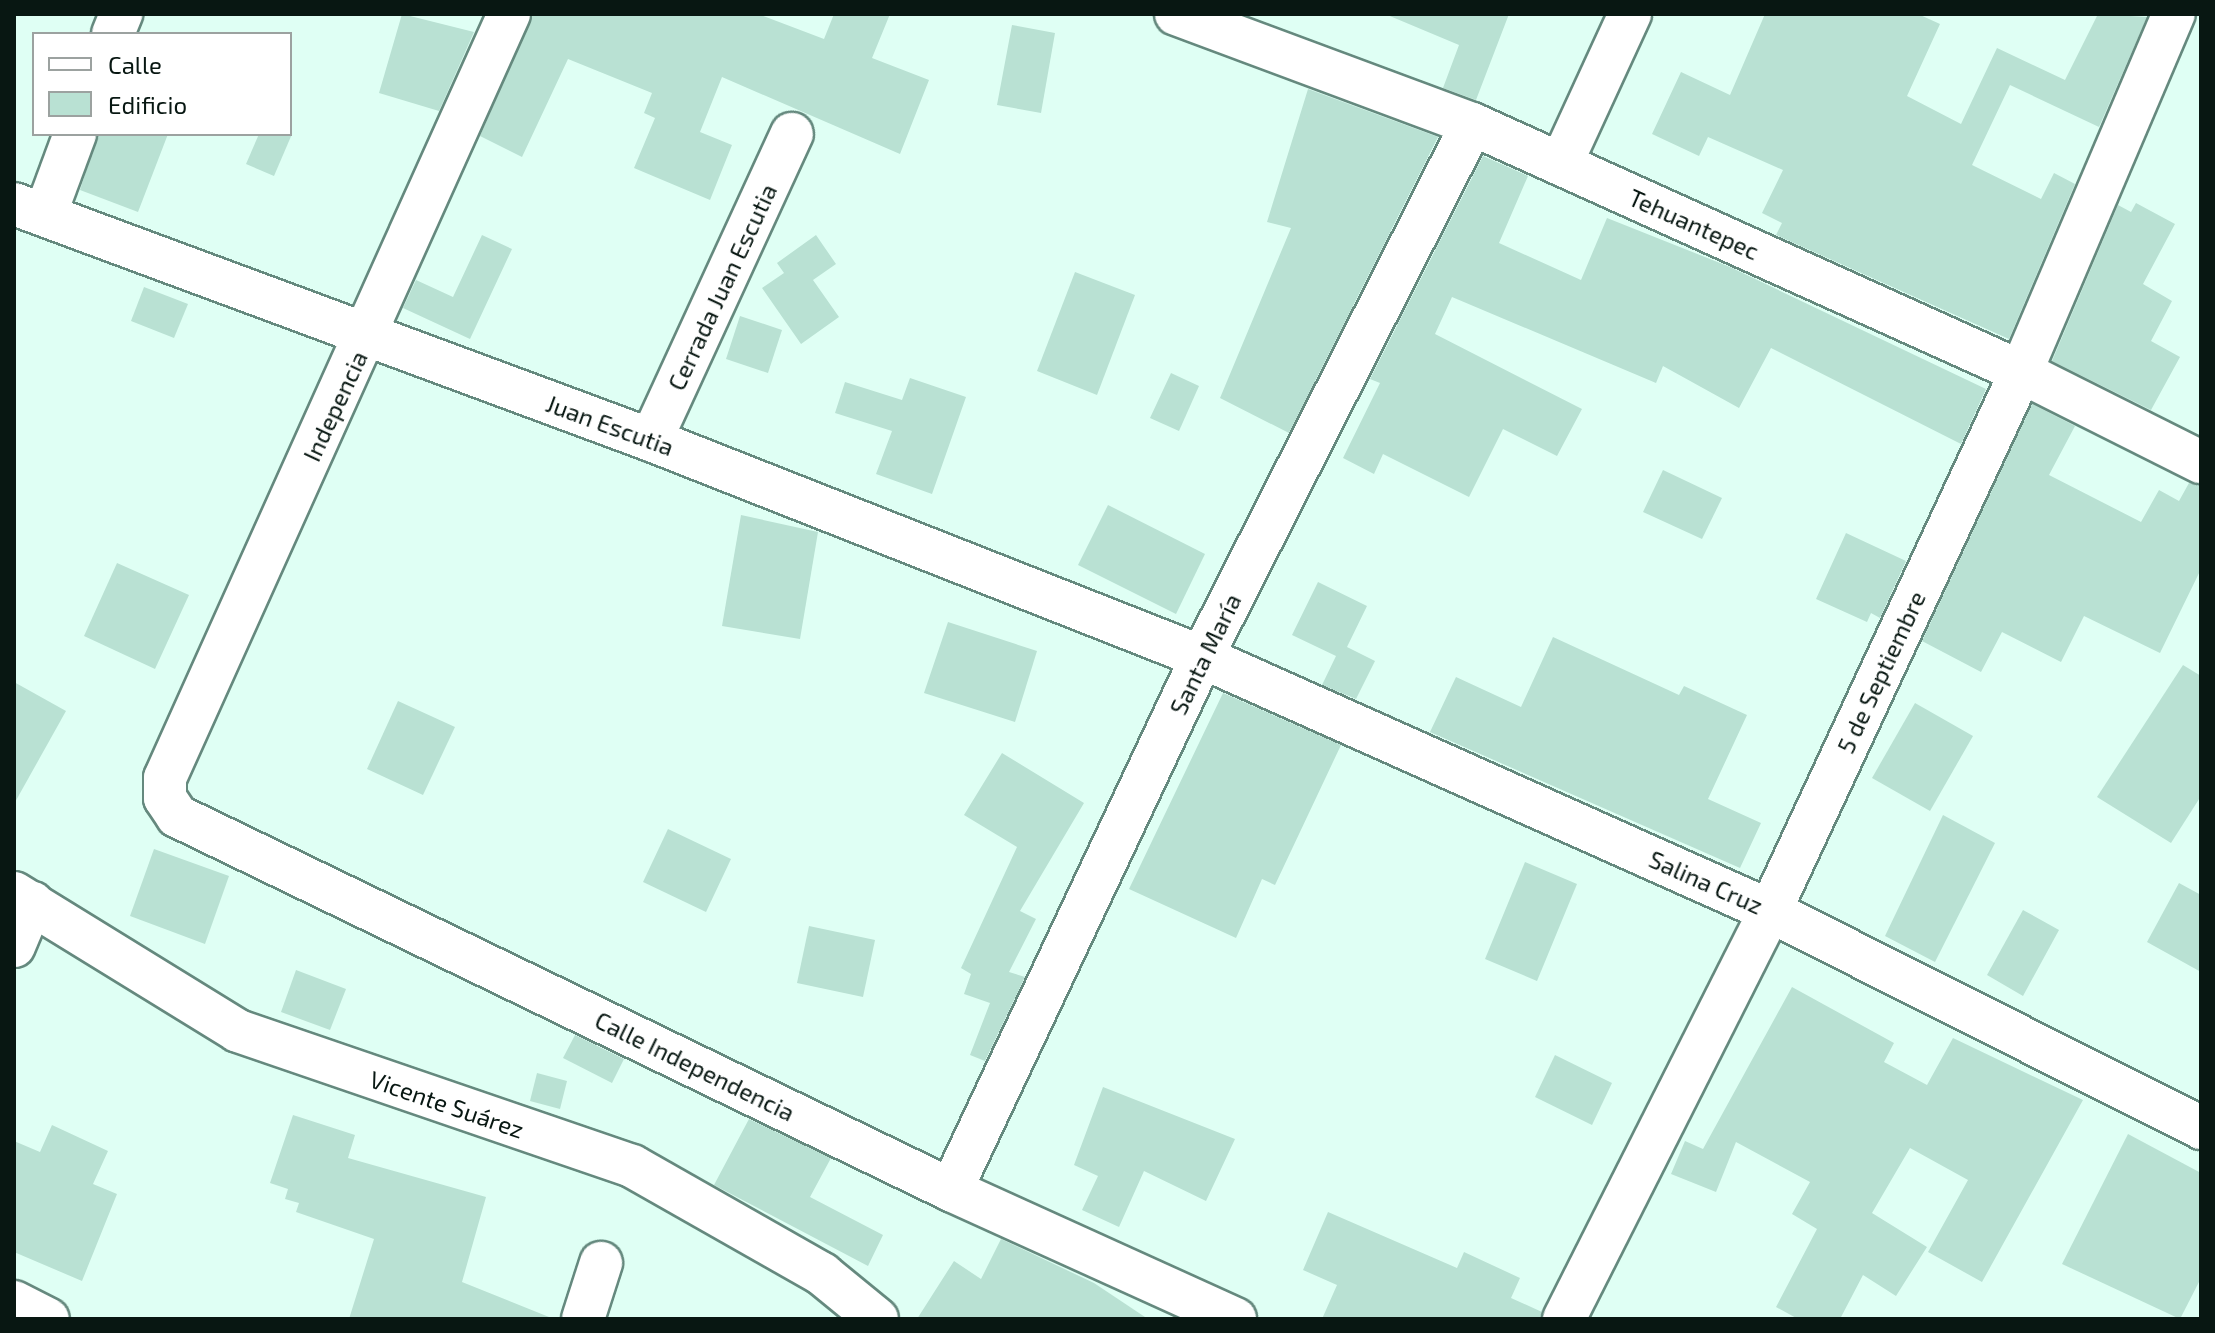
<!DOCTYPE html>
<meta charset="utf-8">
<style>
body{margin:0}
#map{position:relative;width:2215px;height:1333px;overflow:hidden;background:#dffff4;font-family:"Exo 2",sans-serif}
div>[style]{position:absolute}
.building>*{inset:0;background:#b9e1d3}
.roads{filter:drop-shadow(2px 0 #65897e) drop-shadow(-2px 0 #65897e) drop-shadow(0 2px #65897e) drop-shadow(0 -2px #65897e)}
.minor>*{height:42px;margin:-21px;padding:0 21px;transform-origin:21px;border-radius:21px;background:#fff}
span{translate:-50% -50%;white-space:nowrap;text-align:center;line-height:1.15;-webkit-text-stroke:7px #fff;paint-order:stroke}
.street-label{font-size:24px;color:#081712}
.frame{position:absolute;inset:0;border:16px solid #081712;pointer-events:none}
.legend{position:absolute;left:32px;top:32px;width:260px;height:104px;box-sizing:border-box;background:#fff;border:2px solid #9ca2a0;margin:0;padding:10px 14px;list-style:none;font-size:24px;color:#081712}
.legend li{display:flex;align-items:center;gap:16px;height:40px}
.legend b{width:40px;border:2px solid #9ca2a0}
</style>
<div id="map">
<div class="building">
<i style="clip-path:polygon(402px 14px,474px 32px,439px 111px,379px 93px)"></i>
<i style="clip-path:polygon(533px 14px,758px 14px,824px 39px,834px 14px,890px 14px,872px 58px,929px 80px,900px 154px,722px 77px,700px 132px,732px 145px,710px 200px,634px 168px,655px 118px,644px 113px,652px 93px,568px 59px,522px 157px,480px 136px)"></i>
<i style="clip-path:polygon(1385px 14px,1509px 14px,1476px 100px,1443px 88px,1459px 45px)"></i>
<i style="clip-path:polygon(1765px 14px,1918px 14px,1940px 24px,1907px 96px,1961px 124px,1997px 48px,2065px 80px,2098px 14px,2147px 17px,2099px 127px,2010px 85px,1972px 165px,2041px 199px,2054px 173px,2075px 184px,2009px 339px,1776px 235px,1782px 223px,1762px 213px,1783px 170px,1708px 137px,1699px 156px,1652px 134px,1681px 72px,1730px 95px)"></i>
<i style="clip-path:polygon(1012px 25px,1055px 33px,1041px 113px,997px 105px)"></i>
<i style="clip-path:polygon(1308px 89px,1438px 137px,1289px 433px,1220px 398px,1291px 228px,1267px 222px)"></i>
<i style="clip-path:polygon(98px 134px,168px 134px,138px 212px,80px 190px)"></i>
<i style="clip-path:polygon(259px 134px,292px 134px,274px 176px,246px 164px)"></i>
<i style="clip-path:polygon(1483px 156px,1528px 176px,1499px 243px,1581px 280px,1607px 218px,1730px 267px,1986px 389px,1961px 444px,1771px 348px,1739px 408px,1663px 366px,1656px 383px,1452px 297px,1435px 334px,1582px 409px,1557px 456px,1503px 429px,1469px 497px,1383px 454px,1374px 474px,1343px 458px,1380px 383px,1370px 379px)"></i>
<i style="clip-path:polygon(2136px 203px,2175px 224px,2143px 284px,2172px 301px,2151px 341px,2180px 357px,2151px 410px,2052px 361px,2118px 205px,2131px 212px)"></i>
<i style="clip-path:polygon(482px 235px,512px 249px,470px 339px,403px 308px,416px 280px,453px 297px)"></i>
<i style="clip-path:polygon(816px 235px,836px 264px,813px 280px,839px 317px,801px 344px,762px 288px,784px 273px,777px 263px)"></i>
<i style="clip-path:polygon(1075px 272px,1135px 295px,1097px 395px,1037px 371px)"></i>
<i style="clip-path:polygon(144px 287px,188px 304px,174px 338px,131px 321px)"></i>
<i style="clip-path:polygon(740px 316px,782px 330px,768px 373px,726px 359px)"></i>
<i style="clip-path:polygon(1171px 373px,1199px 386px,1179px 431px,1150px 418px)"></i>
<i style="clip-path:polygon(910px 378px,966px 397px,932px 494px,876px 474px,892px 431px,835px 413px,845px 382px,902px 400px)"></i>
<i style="clip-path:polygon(2032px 404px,2075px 426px,2049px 475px,2141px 522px,2159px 490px,2179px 501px,2189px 483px,2201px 486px,2201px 569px,2160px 653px,2084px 616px,2061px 662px,2002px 632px,1981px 672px,1922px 641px)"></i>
<i style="clip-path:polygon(1663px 470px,1722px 498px,1702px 539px,1643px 512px)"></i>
<i style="clip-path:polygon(1108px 505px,1205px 554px,1176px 614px,1078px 565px)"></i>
<i style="clip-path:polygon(741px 515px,818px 532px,800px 639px,722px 626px)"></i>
<i style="clip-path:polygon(1846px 533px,1906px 561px,1880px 618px,1871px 613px,1867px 622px,1816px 599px)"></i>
<i style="clip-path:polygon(117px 563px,189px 595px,155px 669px,84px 636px)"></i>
<i style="clip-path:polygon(1318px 582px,1367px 606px,1347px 647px,1375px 661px,1356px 699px,1322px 685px,1336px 656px,1292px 635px)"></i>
<i style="clip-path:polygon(948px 622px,1037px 651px,1015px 722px,924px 693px)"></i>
<i style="clip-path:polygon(1553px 637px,1679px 695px,1684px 686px,1747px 715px,1708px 799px,1761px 823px,1740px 868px,1430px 732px,1456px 677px,1521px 707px)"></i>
<i style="clip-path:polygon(2183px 665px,2201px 676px,2201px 796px,2171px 843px,2097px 797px)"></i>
<i style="clip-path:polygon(14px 682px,66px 711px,14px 804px)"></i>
<i style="clip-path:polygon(1223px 693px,1341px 745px,1275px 885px,1262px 879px,1236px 938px,1129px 889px)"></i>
<i style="clip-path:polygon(398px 701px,455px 727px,423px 795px,367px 769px)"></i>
<i style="clip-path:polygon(1915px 703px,1973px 736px,1930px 811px,1872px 778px)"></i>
<i style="clip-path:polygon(1002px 753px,1084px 803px,1020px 911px,1036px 919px,1009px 972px,1025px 977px,985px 1061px,970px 1055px,990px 1003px,964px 994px,971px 974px,961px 968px,1017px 847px,964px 815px)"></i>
<i style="clip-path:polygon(1943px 815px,1995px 843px,1935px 962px,1885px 936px)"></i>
<i style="clip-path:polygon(668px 829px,731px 859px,706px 912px,643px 882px)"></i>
<i style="clip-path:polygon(154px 849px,229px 876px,205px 944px,130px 916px)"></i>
<i style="clip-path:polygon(1525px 862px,1577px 884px,1537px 981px,1485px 959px)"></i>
<i style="clip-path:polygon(2179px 883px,2201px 895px,2201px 972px,2147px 942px)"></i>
<i style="clip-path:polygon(2023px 910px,2059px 930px,2023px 996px,1987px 975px)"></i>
<i style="clip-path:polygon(809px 926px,875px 940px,863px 997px,797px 983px)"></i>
<i style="clip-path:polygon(296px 970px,346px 989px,330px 1030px,281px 1012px)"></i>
<i style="clip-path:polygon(1792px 987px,1894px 1043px,1884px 1062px,1927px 1085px,1953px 1038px,2083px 1100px,1982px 1282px,1928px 1252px,1968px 1180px,1910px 1148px,1872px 1213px,1927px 1247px,1896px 1296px,1863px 1275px,1840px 1319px,1798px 1319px,1776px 1307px,1817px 1229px,1792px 1214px,1810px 1182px,1736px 1142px,1716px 1192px,1671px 1174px,1685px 1141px,1703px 1149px)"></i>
<i style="clip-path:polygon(575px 1035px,624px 1059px,612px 1083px,563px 1058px)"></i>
<i style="clip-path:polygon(1555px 1055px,1612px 1083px,1592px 1125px,1535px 1097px)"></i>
<i style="clip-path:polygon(537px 1073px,567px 1081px,560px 1109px,530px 1101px)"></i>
<i style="clip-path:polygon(1103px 1087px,1235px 1139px,1206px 1201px,1144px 1171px,1119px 1227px,1082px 1210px,1098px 1176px,1074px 1165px)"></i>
<i style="clip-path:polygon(293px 1115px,355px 1135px,348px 1158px,486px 1197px,462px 1282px,554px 1319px,349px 1319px,374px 1239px,296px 1212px,299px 1203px,285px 1199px,288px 1189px,270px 1183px)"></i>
<i style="clip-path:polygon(749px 1119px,831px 1158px,810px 1197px,883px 1235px,868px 1266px,714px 1185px)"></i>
<i style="clip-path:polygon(52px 1125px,108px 1151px,93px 1184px,117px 1194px,82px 1281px,14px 1252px,14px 1141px,40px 1152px)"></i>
<i style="clip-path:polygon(2128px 1134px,2201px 1173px,2201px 1278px,2180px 1319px,2062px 1264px)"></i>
<i style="clip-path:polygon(1328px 1212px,1457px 1268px,1464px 1252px,1520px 1278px,1511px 1298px,1542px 1312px,1540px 1319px,1322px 1319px,1337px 1285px,1303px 1270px)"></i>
<i style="clip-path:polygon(1001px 1239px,1094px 1283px,1148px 1319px,917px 1319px,954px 1261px,981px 1279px)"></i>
</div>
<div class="roads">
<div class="minor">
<i style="left:509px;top:14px;width:838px;rotate:114.24deg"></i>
<i style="left:165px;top:778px;width:20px;rotate:90deg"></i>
<i style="left:165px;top:798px;width:22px;rotate:56deg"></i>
<i style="left:177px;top:816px;width:860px;rotate:25.79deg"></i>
<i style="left:951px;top:1190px;width:312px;rotate:24.4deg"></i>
<i style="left:1176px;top:14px;width:316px;rotate:20.4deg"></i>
<i style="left:1472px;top:124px;width:602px;rotate:24.31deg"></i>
<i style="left:2021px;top:372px;width:201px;rotate:26.6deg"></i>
<i style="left:113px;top:34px;width:22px;rotate:-68deg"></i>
<i style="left:1561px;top:164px;width:165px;rotate:-65.3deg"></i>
<i style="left:14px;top:204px;width:679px;rotate:20.33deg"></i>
<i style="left:651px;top:440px;width:592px;rotate:21.5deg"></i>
<i style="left:1202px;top:657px;width:622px;rotate:24.09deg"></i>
<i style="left:1770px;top:911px;width:483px;rotate:26.7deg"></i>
<i style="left:45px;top:215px;width:86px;rotate:-69.7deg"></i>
<i style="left:651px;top:440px;width:337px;rotate:-65.3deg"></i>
<i style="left:14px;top:893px;width:263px;rotate:31.6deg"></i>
<i style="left:238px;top:1031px;width:416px;rotate:18.9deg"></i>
<i style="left:632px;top:1166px;width:219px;rotate:29.6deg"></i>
<i style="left:822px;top:1274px;width:71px;rotate:39.3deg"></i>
<i style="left:14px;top:946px;width:47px;rotate:-67.3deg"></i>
<i style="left:951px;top:1190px;width:589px;rotate:-64.78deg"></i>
<i style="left:1202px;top:657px;width:597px;rotate:-63.13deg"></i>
<i style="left:14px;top:1302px;width:38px;rotate:27deg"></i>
<i style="left:583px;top:1319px;width:59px;rotate:-72.2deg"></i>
<i style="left:1564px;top:1319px;width:457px;rotate:-63.2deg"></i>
<i style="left:1770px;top:911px;width:595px;rotate:-65.03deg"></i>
<i style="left:2021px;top:372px;width:389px;rotate:-66.9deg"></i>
</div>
</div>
<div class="street-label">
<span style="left:1694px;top:224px;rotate:24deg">Tehuantepec</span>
<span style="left:722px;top:287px;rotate:-65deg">Cerrada Juan Escutia</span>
<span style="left:335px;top:406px;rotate:-65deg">Indepencia</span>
<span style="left:610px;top:425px;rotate:20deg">Juan Escutia</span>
<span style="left:1205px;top:654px;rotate:-64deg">Santa María</span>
<span style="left:1881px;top:672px;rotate:-65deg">5 de Septiembre</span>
<span style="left:1706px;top:882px;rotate:24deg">Salina Cruz</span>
<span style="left:695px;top:1066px;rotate:26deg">Calle Independencia</span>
<span style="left:447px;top:1104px;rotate:19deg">Vicente Suárez</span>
</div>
<div class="frame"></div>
<ul class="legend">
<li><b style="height:10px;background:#fff"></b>Calle</li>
<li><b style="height:22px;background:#b9e1d3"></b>Edificio</li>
</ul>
</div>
